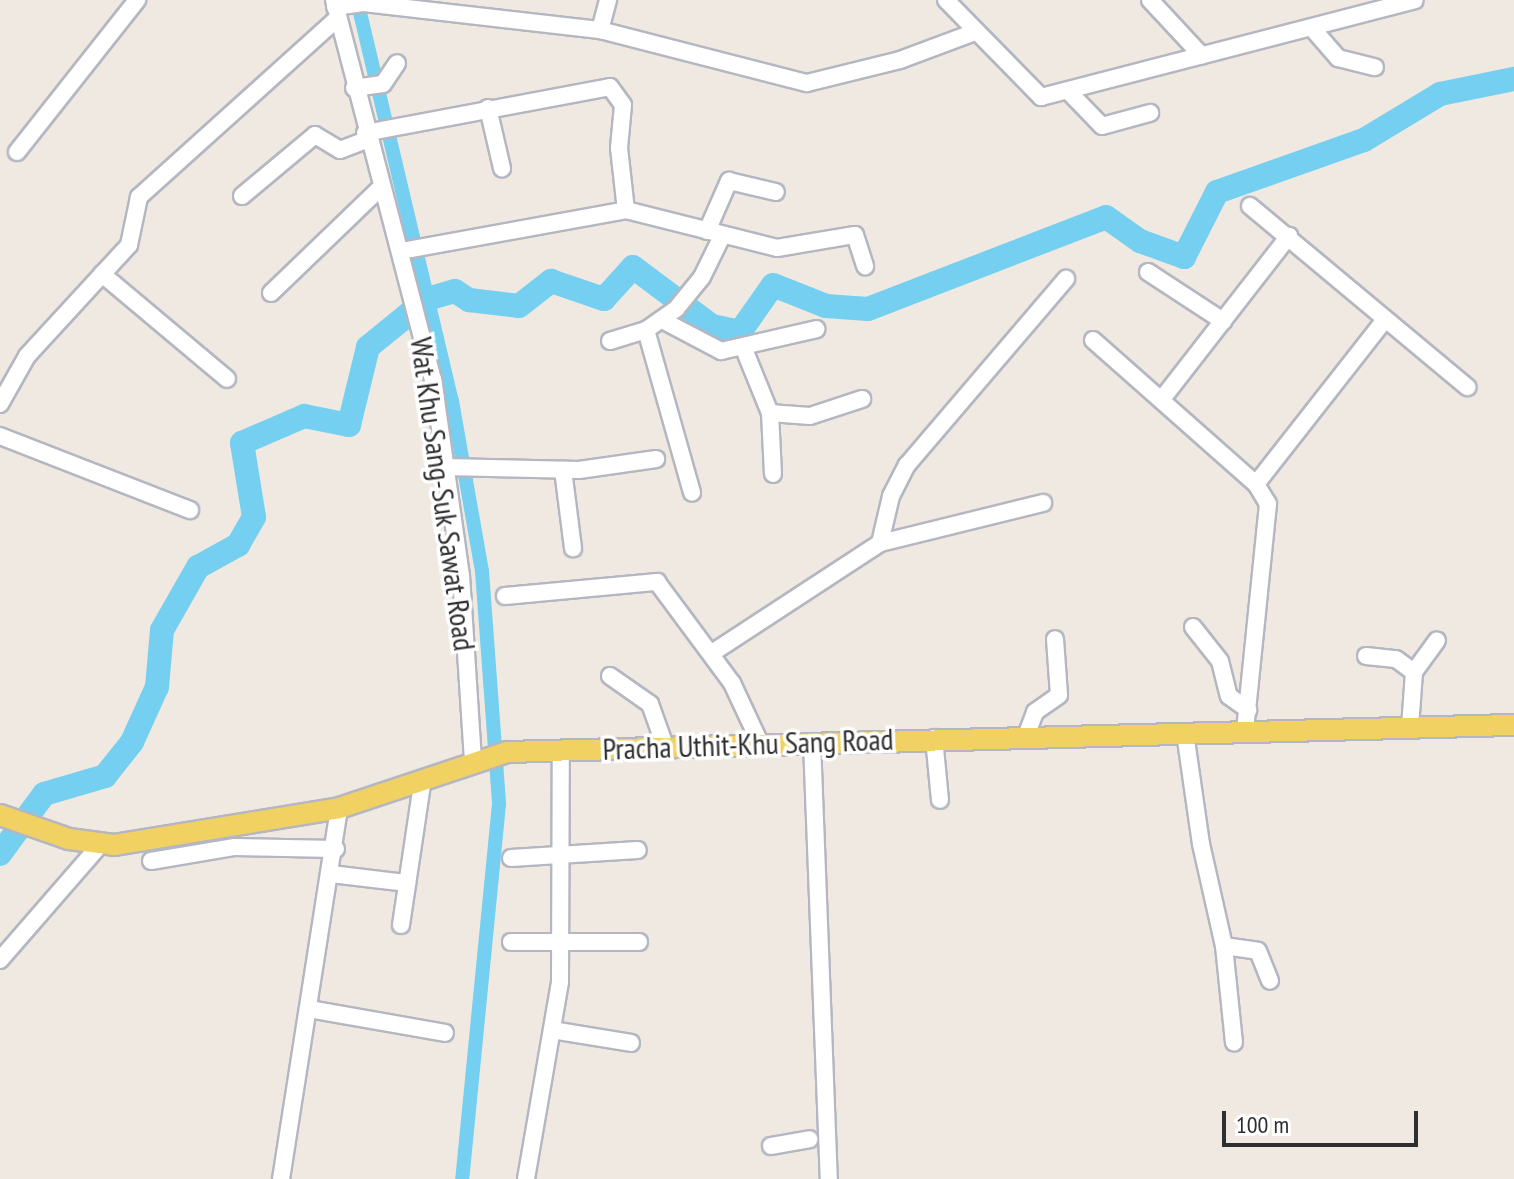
<!DOCTYPE html>
<style>
body{margin:0}
#map{position:relative;width:1514px;height:1179px;overflow:hidden;background:#efe9e1;font-family:"PT Sans Narrow",sans-serif}
div>[style]{position:absolute}
.canal>*{height:14px;margin:-7px;padding:0 7px;transform-origin:7px;border-radius:7px;background:#75cff0}
.river>*{height:24px;margin:-12px;padding:0 12px;transform-origin:12px;border-radius:12px;background:#75cff0}
.roads{filter:drop-shadow(2px 0 #b4b7c1) drop-shadow(-2px 0 #b4b7c1) drop-shadow(0 2px #b4b7c1) drop-shadow(0 -2px #b4b7c1)}
.minor>*{height:16px;margin:-8px;padding:0 8px;transform-origin:8px;border-radius:8px;background:#fff}
.major>*{height:20px;margin:-10px;padding:0 10px;transform-origin:10px;border-radius:10px;background:#f2d163}
span{translate:-50% -50%;white-space:nowrap;text-align:center;line-height:1.15;-webkit-text-stroke:7px #fff;paint-order:stroke}
.street-label{font-size:30px;color:#2e2e2e}
.scale{position:absolute;left:1222px;top:1111px;width:196px;height:36px;box-sizing:border-box;border:4px solid #2e2e2e;border-top:0;padding-left:10px;font-size:24px;line-height:28px;white-space:nowrap;color:#2e2e2e;-webkit-text-stroke:6px #fff;paint-order:stroke}
</style>
<div id="map">
<div class="canal">
<i style="left:357px;top:0;width:412px;rotate:76.7deg"></i>
<i style="left:452px;top:401px;width:173px;rotate:80deg"></i>
<i style="left:482px;top:571px;width:234px;rotate:85.8deg"></i>
<i style="left:499px;top:804px;width:377px;rotate:95.6deg"></i>
</div>
<div class="river">
<i style="left:0;top:854px;width:74px;rotate:-53.7deg"></i>
<i style="left:44px;top:794px;width:64px;rotate:-16.4deg"></i>
<i style="left:105px;top:776px;width:43px;rotate:-51.5deg"></i>
<i style="left:132px;top:742px;width:60px;rotate:-65.6deg"></i>
<i style="left:157px;top:687px;width:57px;rotate:-85deg"></i>
<i style="left:162px;top:630px;width:73px;rotate:-60.3deg"></i>
<i style="left:198px;top:567px;width:46px;rotate:-28.8deg"></i>
<i style="left:238px;top:545px;width:32px;rotate:-60deg"></i>
<i style="left:254px;top:517px;width:75px;rotate:-99.2deg"></i>
<i style="left:242px;top:443px;width:68px;rotate:-23.5deg"></i>
<i style="left:304px;top:416px;width:46px;rotate:11.3deg"></i>
<i style="left:349px;top:425px;width:80px;rotate:-76.3deg"></i>
<i style="left:368px;top:347px;width:76px;rotate:-39.1deg"></i>
<i style="left:427px;top:299px;width:29px;rotate:-16deg"></i>
<i style="left:455px;top:291px;width:17px;rotate:33deg"></i>
<i style="left:469px;top:300px;width:50px;rotate:6.8deg"></i>
<i style="left:519px;top:306px;width:41px;rotate:-38deg"></i>
<i style="left:551px;top:281px;width:56px;rotate:18.8deg"></i>
<i style="left:604px;top:299px;width:43px;rotate:-47.8deg"></i>
<i style="left:633px;top:267px;width:99px;rotate:36.8deg"></i>
<i style="left:712px;top:326px;width:29px;rotate:12deg"></i>
<i style="left:740px;top:332px;width:57px;rotate:-54.9deg"></i>
<i style="left:773px;top:285px;width:57px;rotate:21.6deg"></i>
<i style="left:826px;top:306px;width:42px;rotate:4.1deg"></i>
<i style="left:868px;top:309px;width:255px;rotate:-21.1deg"></i>
<i style="left:1106px;top:217px;width:42px;rotate:35.2deg"></i>
<i style="left:1140px;top:241px;width:47px;rotate:20deg"></i>
<i style="left:1184px;top:257px;width:73px;rotate:-63.1deg"></i>
<i style="left:1217px;top:192px;width:156px;rotate:-19.5deg"></i>
<i style="left:1364px;top:140px;width:89px;rotate:-31.2deg"></i>
<i style="left:1440px;top:94px;width:76px;rotate:-11.5deg"></i>
</div>
<div class="roads">
<div class="minor">
<i style="left:334px;top:0;width:392px;rotate:75.4deg"></i>
<i style="left:433px;top:379px;width:198px;rotate:81.9deg"></i>
<i style="left:461px;top:575px;width:185px;rotate:86.3deg"></i>
<i style="left:946px;top:0;width:136px;rotate:45.6deg"></i>
<i style="left:1041px;top:97px;width:386px;rotate:-14.5deg"></i>
<i style="left:1150px;top:0;width:76px;rotate:47.1deg"></i>
<i style="left:335px;top:7px;width:28px;rotate:-8deg"></i>
<i style="left:363px;top:3px;width:239px;rotate:6.5deg"></i>
<i style="left:600px;top:30px;width:214px;rotate:14.4deg"></i>
<i style="left:807px;top:83px;width:96px;rotate:-13.9deg"></i>
<i style="left:900px;top:60px;width:80px;rotate:-20.5deg"></i>
<i style="left:1312px;top:28px;width:40px;rotate:49deg"></i>
<i style="left:1338px;top:58px;width:38px;rotate:14deg"></i>
<i style="left:600px;top:30px;width:31px;rotate:-75deg"></i>
<i style="left:354px;top:88px;width:29px;rotate:-8deg"></i>
<i style="left:383px;top:84px;width:25px;rotate:-56deg"></i>
<i style="left:1069px;top:92px;width:47px;rotate:45.9deg"></i>
<i style="left:1102px;top:126px;width:50px;rotate:-15.2deg"></i>
<i style="left:488px;top:108px;width:62px;rotate:76.9deg"></i>
<i style="left:365px;top:133px;width:249px;rotate:-10.6deg"></i>
<i style="left:610px;top:87px;width:22px;rotate:54deg"></i>
<i style="left:623px;top:105px;width:43px;rotate:95.3deg"></i>
<i style="left:619px;top:148px;width:62px;rotate:83.6deg"></i>
<i style="left:17px;top:152px;width:194px;rotate:-51.7deg"></i>
<i style="left:242px;top:196px;width:95px;rotate:-39.9deg"></i>
<i style="left:315px;top:135px;width:29px;rotate:31deg"></i>
<i style="left:340px;top:150px;width:28px;rotate:-21deg"></i>
<i style="left:1250px;top:206px;width:283px;rotate:39.8deg"></i>
<i style="left:707px;top:231px;width:55px;rotate:-66.3deg"></i>
<i style="left:729px;top:181px;width:48px;rotate:13.2deg"></i>
<i style="left:401px;top:251px;width:229px;rotate:-10.3deg"></i>
<i style="left:626px;top:210px;width:156px;rotate:14.1deg"></i>
<i style="left:777px;top:248px;width:79px;rotate:-9.5deg"></i>
<i style="left:855px;top:235px;width:33px;rotate:72deg"></i>
<i style="left:1148px;top:272px;width:90px;rotate:33.2deg"></i>
<i style="left:102px;top:274px;width:163px;rotate:40deg"></i>
<i style="left:271px;top:293px;width:150px;rotate:-43.9deg"></i>
<i style="left:662px;top:320px;width:67px;rotate:27.7deg"></i>
<i style="left:721px;top:351px;width:98px;rotate:-12.9deg"></i>
<i style="left:646px;top:330px;width:169px;rotate:74.2deg"></i>
<i style="left:1093px;top:340px;width:217px;rotate:41.5deg"></i>
<i style="left:1256px;top:484px;width:23px;rotate:59deg"></i>
<i style="left:1268px;top:504px;width:229px;rotate:95.8deg"></i>
<i style="left:610px;top:341px;width:38px;rotate:-17deg"></i>
<i style="left:646px;top:330px;width:37px;rotate:-35deg"></i>
<i style="left:676px;top:309px;width:41px;rotate:-50.9deg"></i>
<i style="left:702px;top:277px;width:46px;rotate:-64deg"></i>
<i style="left:744px;top:349px;width:69px;rotate:67.9deg"></i>
<i style="left:770px;top:413px;width:40px;rotate:4.3deg"></i>
<i style="left:810px;top:416px;width:55px;rotate:-18.1deg"></i>
<i style="left:1162px;top:399px;width:207px;rotate:-52.1deg"></i>
<i style="left:0;top:404px;width:55px;rotate:-60.6deg"></i>
<i style="left:27px;top:356px;width:151px;rotate:-47.4deg"></i>
<i style="left:129px;top:245px;width:49px;rotate:-78.2deg"></i>
<i style="left:139px;top:197px;width:268px;rotate:-42deg"></i>
<i style="left:770px;top:413px;width:61px;rotate:87.2deg"></i>
<i style="left:0;top:436px;width:204px;rotate:21.3deg"></i>
<i style="left:445px;top:467px;width:134px;rotate:1.3deg"></i>
<i style="left:579px;top:470px;width:78px;rotate:-8.1deg"></i>
<i style="left:563px;top:470px;width:79px;rotate:82.7deg"></i>
<i style="left:1256px;top:484px;width:207px;rotate:-51.9deg"></i>
<i style="left:880px;top:543px;width:48px;rotate:-76.8deg"></i>
<i style="left:891px;top:496px;width:35px;rotate:-63deg"></i>
<i style="left:907px;top:465px;width:245px;rotate:-49.5deg"></i>
<i style="left:505px;top:596px;width:153px;rotate:-5.3deg"></i>
<i style="left:657px;top:582px;width:126px;rotate:53.4deg"></i>
<i style="left:732px;top:683px;width:66px;rotate:65deg"></i>
<i style="left:1193px;top:627px;width:43px;rotate:51.5deg"></i>
<i style="left:1220px;top:661px;width:36px;rotate:76deg"></i>
<i style="left:1229px;top:696px;width:24px;rotate:36deg"></i>
<i style="left:712px;top:653px;width:201px;rotate:-33.2deg"></i>
<i style="left:880px;top:543px;width:168px;rotate:-13.8deg"></i>
<i style="left:1366px;top:656px;width:30px;rotate:6deg"></i>
<i style="left:1396px;top:659px;width:22px;rotate:36deg"></i>
<i style="left:1414px;top:672px;width:56px;rotate:94.1deg"></i>
<i style="left:1414px;top:672px;width:39px;rotate:-54deg"></i>
<i style="left:610px;top:676px;width:49px;rotate:35deg"></i>
<i style="left:650px;top:704px;width:45px;rotate:70.3deg"></i>
<i style="left:1185px;top:733px;width:112px;rotate:81.8deg"></i>
<i style="left:1201px;top:844px;width:105px;rotate:77.3deg"></i>
<i style="left:1224px;top:946px;width:97px;rotate:84.1deg"></i>
<i style="left:1026px;top:736px;width:26px;rotate:-69deg"></i>
<i style="left:1035px;top:712px;width:29px;rotate:-35deg"></i>
<i style="left:1059px;top:695px;width:56px;rotate:-94.1deg"></i>
<i style="left:934px;top:738px;width:62px;rotate:84.5deg"></i>
<i style="left:812px;top:742px;width:437px;rotate:87.8deg"></i>
<i style="left:511px;top:858px;width:127px;rotate:-3.6deg"></i>
<i style="left:151px;top:861px;width:85px;rotate:-9.5deg"></i>
<i style="left:235px;top:847px;width:101px;rotate:1.1deg"></i>
<i style="left:331px;top:874px;width:77px;rotate:6.8deg"></i>
<i style="left:401px;top:925px;width:143px;rotate:-81.5deg"></i>
<i style="left:511px;top:942px;width:128px"></i>
<i style="left:1224px;top:946px;width:34px;rotate:8deg"></i>
<i style="left:1258px;top:951px;width:32px;rotate:68deg"></i>
<i style="left:0;top:960px;width:154px;rotate:-49deg"></i>
<i style="left:309px;top:1009px;width:138px;rotate:10deg"></i>
<i style="left:552px;top:1030px;width:80px;rotate:9.3deg"></i>
<i style="left:771px;top:1146px;width:39px;rotate:-10deg"></i>
<i style="left:281px;top:1179px;width:376px;rotate:-81.1deg"></i>
<i style="left:526px;top:1179px;width:200px;rotate:-80.2deg"></i>
<i style="left:560px;top:982px;width:231px;rotate:-89.8deg"></i>
</div>
<div class="major">
<i style="left:0;top:815px;width:73px;rotate:19.2deg"></i>
<i style="left:69px;top:839px;width:45px;rotate:7.6deg"></i>
<i style="left:114px;top:845px;width:228px;rotate:-9.3deg"></i>
<i style="left:339px;top:808px;width:177px;rotate:-18.4deg"></i>
<i style="left:507px;top:752px;width:1007px;rotate:-1.54deg"></i>
</div>
</div>
<div class="street-label">
<span style="left:443px;top:494px;rotate:82deg">Wat Khu Sang-Suk Sawat Road</span>
<span style="left:748px;top:744px;rotate:-2deg">Pracha Uthit-Khu Sang Road</span>
</div>
<div class="scale">100 m</div>
</div>
